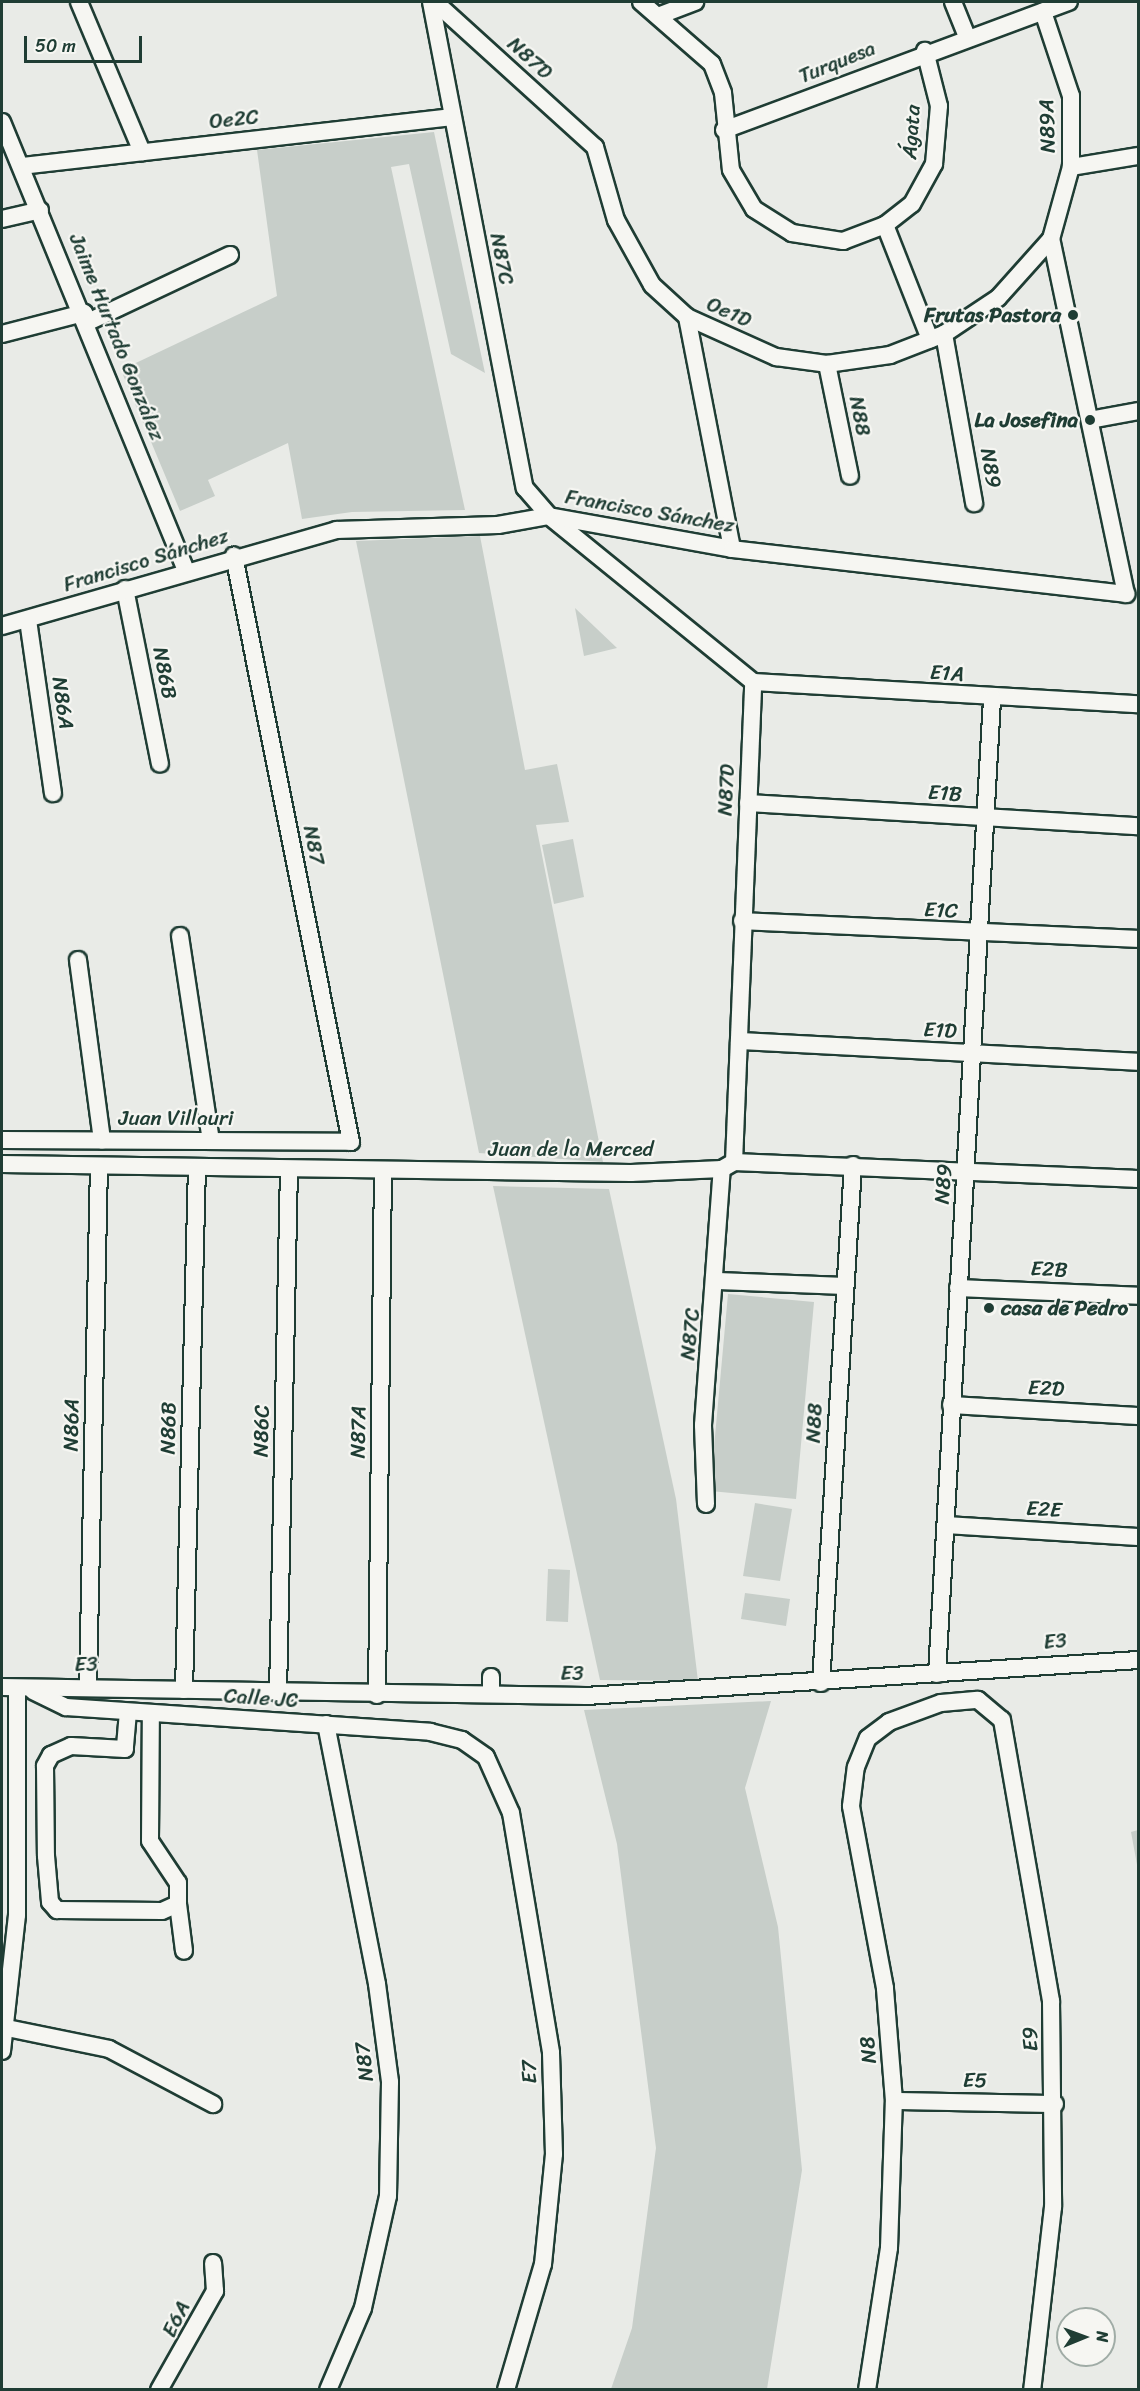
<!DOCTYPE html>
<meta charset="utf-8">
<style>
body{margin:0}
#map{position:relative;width:1140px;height:2391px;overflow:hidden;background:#e9ebe7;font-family:Sriracha,sans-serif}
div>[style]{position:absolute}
.green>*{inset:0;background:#c7cec9}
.roads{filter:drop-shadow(2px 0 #1f3d34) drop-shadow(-2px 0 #1f3d34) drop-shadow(0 2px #1f3d34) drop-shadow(0 -2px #1f3d34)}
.minor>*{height:16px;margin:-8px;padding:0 8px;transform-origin:8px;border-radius:8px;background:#f6f6f2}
.dots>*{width:16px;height:16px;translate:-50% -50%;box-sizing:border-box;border:3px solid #f6f6f2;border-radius:50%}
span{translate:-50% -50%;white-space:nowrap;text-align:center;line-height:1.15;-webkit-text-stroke:4.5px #f6f6f2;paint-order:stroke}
.street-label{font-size:21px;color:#1f3d34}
.poi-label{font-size:21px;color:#1f3d34;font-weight:700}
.right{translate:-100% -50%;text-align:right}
.left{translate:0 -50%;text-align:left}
.frame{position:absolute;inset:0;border:3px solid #1f3d34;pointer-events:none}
.north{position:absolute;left:1056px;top:2307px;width:60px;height:60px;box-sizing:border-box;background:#f6f6f2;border:2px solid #a0aca6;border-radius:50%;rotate:89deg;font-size:16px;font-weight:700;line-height:24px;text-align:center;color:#1f3d34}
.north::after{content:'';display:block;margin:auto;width:21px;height:27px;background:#1f3d34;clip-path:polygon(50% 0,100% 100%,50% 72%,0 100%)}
.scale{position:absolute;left:24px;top:36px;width:118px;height:27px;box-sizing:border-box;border:3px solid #1f3d34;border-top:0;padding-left:8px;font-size:18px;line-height:21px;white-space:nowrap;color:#1f3d34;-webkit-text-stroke:4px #f6f6f2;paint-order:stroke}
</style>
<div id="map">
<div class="green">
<i style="clip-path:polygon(434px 132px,485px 373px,451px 354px,409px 164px,391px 167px,465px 510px,352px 512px,302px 519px,288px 443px,208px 480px,215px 496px,180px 511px,121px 370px,277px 296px,257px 150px)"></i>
<i style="clip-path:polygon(480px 536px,525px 770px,557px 764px,569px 822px,536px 825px,603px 1162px,479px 1153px,356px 541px)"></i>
<i style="clip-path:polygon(575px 608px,617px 648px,584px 656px)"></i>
<i style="clip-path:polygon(573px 839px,584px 897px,554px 904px,542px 845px)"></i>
<i style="clip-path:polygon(493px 1186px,609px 1189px,676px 1499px,698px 1681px,600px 1680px)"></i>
<i style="clip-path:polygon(728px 1294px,814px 1302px,796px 1499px,710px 1491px)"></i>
<i style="clip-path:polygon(755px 1503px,792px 1509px,780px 1581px,743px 1576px)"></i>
<i style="clip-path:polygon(548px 1569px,570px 1570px,568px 1622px,546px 1621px)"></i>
<i style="clip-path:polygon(745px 1593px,790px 1599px,786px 1626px,741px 1619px)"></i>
<i style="clip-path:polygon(771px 1701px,745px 1788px,778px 1927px,802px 2170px,767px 2389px,611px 2389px,632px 2328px,656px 2148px,617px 1844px,584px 1710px)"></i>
<i style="clip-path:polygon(1138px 1830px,1138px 1870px,1131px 1832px)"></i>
</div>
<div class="roads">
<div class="minor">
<i style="left:79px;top:2px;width:163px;rotate:67.2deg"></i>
<i style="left:431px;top:2px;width:495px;rotate:79.1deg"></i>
<i style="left:525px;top:488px;width:37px;rotate:49deg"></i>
<i style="left:549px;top:516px;width:263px;rotate:39.1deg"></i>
<i style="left:435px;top:2px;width:216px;rotate:42.2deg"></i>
<i style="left:595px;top:147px;width:76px;rotate:74deg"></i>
<i style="left:616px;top:220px;width:74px;rotate:61deg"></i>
<i style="left:652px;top:285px;width:47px;rotate:42.4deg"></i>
<i style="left:687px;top:317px;width:98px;rotate:24.2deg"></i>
<i style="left:776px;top:357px;width:51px;rotate:7.8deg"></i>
<i style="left:827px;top:364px;width:64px;rotate:-8.1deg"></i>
<i style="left:890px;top:355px;width:58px;rotate:-21.3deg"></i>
<i style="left:944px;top:334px;width:65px;rotate:-33.7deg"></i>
<i style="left:998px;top:298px;width:79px;rotate:-48.1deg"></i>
<i style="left:1051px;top:239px;width:75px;rotate:-74.5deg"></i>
<i style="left:1071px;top:167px;width:71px;rotate:-90deg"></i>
<i style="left:1071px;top:96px;width:89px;rotate:-108.4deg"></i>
<i style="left:641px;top:2px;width:94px;rotate:41.1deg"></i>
<i style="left:712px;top:64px;width:31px;rotate:69deg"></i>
<i style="left:723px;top:93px;width:77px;rotate:84.1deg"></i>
<i style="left:731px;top:170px;width:45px;rotate:59.5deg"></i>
<i style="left:754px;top:209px;width:45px;rotate:32.3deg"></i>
<i style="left:792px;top:233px;width:52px;rotate:8.9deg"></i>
<i style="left:843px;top:241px;width:45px;rotate:-20.9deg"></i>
<i style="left:885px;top:225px;width:34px;rotate:-38deg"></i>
<i style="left:912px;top:204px;width:46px;rotate:-61.2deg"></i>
<i style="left:934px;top:164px;width:58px;rotate:-85.1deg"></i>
<i style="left:939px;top:106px;width:57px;rotate:-104.3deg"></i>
<i style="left:953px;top:2px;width:38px;rotate:68deg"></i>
<i style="left:658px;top:16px;width:40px;rotate:-21deg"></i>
<i style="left:2px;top:122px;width:484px;rotate:67.7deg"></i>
<i style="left:724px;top:130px;width:368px;rotate:-20.4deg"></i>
<i style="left:22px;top:166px;width:432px;rotate:-6.5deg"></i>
<i style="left:1071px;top:167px;width:68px;rotate:-9.3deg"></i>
<i style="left:2px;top:219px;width:39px;rotate:-13deg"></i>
<i style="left:885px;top:225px;width:123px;rotate:68.5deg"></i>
<i style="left:687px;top:317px;width:236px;rotate:79deg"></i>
<i style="left:88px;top:322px;width:157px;rotate:-25.3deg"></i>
<i style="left:2px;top:334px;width:85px;rotate:-14.4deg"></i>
<i style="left:944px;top:334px;width:172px;rotate:79.9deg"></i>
<i style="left:827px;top:364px;width:114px;rotate:78.4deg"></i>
<i style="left:1090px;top:420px;width:49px;rotate:-10.6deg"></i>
<i style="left:125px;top:589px;width:178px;rotate:78.7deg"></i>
<i style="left:28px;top:620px;width:175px;rotate:81.8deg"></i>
<i style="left:2px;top:626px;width:348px;rotate:-16deg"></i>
<i style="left:336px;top:530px;width:162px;rotate:-1.8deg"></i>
<i style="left:498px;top:525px;width:52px;rotate:-10deg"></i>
<i style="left:549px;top:516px;width:186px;rotate:10.2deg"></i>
<i style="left:732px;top:549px;width:397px;rotate:6.5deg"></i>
<i style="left:1126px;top:594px;width:363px;rotate:-101.9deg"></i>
<i style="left:753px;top:682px;width:386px;rotate:3.3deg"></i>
<i style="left:748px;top:803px;width:391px;rotate:3.4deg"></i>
<i style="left:742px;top:921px;width:396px;rotate:2.6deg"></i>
<i style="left:180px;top:936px;width:206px;rotate:81.4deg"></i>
<i style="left:78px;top:960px;width:182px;rotate:82.4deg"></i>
<i style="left:739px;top:1041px;width:400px;rotate:3deg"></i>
<i style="left:2px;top:1140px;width:349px;rotate:0.3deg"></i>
<i style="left:351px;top:1142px;width:598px;rotate:-101.29deg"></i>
<i style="left:734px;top:1162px;width:480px;rotate:-87.7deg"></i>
<i style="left:2px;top:1164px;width:629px;rotate:0.82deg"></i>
<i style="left:631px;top:1173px;width:91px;rotate:-2.5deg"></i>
<i style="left:722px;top:1169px;width:14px;rotate:-30deg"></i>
<i style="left:734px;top:1162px;width:404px;rotate:2.4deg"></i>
<i style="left:718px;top:1281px;width:127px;rotate:2.3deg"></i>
<i style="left:958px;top:1288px;width:180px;rotate:2.5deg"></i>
<i style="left:951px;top:1405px;width:187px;rotate:3.4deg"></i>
<i style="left:706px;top:1504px;width:79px;rotate:-92.2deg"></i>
<i style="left:703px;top:1425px;width:257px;rotate:-85.8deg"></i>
<i style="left:946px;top:1525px;width:192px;rotate:3.6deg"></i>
<i style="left:937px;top:1674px;width:978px;rotate:-86.77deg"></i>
<i style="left:821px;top:1683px;width:519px;rotate:-86.46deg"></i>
<i style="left:88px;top:1685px;width:519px;rotate:-88.79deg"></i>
<i style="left:2px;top:1687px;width:584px;rotate:0.88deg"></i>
<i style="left:586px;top:1696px;width:553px;rotate:-3.73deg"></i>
<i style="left:184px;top:1690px;width:523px;rotate:-88.58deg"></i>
<i style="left:33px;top:1691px;width:37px;rotate:26deg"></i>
<i style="left:66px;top:1707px;width:365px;rotate:3.9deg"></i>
<i style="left:430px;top:1732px;width:33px;rotate:14deg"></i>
<i style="left:462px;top:1740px;width:29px;rotate:35deg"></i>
<i style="left:486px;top:1757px;width:61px;rotate:65.9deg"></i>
<i style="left:511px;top:1813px;width:243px;rotate:80.5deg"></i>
<i style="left:551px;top:2053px;width:101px;rotate:88.3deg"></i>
<i style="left:554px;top:2154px;width:111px;rotate:95.7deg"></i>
<i style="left:543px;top:2264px;width:131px;rotate:106.4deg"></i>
<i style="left:278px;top:1693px;width:523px;rotate:-88.8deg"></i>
<i style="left:491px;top:1694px;width:17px;rotate:-90deg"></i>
<i style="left:377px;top:1695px;width:525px;rotate:-89.35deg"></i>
<i style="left:128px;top:1712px;width:37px;rotate:95deg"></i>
<i style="left:125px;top:1749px;width:54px;rotate:-176.8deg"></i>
<i style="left:71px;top:1746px;width:22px;rotate:156deg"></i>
<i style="left:51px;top:1755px;width:13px;rotate:119deg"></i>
<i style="left:45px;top:1766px;width:90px;rotate:89.4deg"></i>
<i style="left:46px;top:1856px;width:46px;rotate:85deg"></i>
<i style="left:50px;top:1902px;width:11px;rotate:49deg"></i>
<i style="left:57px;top:1910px;width:105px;rotate:0.5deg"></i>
<i style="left:162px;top:1911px;width:17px;rotate:-24deg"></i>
<i style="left:178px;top:1904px;width:21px;rotate:-90deg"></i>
<i style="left:178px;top:1883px;width:50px;rotate:-123.7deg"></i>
<i style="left:150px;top:1841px;width:128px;rotate:-89.6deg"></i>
<i style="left:326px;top:1724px;width:265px;rotate:78.9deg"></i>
<i style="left:377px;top:1984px;width:99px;rotate:82.4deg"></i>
<i style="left:390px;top:2082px;width:114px;rotate:91deg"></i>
<i style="left:388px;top:2196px;width:115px;rotate:102.6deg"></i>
<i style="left:363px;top:2308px;width:89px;rotate:113.1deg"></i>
<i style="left:178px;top:1904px;width:47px;rotate:82.7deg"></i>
<i style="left:7px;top:2028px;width:104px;rotate:11.6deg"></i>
<i style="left:109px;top:2049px;width:118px;rotate:27.9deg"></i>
<i style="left:2px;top:2051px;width:137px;rotate:-83.7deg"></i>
<i style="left:17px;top:1915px;width:226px;rotate:-90deg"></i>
<i style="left:894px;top:2101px;width:161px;rotate:1.1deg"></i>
<i style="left:159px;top:2390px;width:114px;rotate:-60.5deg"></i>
<i style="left:215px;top:2291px;width:28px;rotate:-94deg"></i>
<i style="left:867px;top:2390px;width:144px;rotate:-81.2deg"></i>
<i style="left:889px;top:2248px;width:147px;rotate:-88.1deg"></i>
<i style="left:894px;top:2101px;width:113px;rotate:-94.6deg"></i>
<i style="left:885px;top:1988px;width:185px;rotate:-100.6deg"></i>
<i style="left:851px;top:1806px;width:39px;rotate:-83deg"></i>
<i style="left:856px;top:1767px;width:31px;rotate:-68deg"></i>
<i style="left:868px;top:1738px;width:26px;rotate:-37deg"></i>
<i style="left:889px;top:1722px;width:55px;rotate:-20.1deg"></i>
<i style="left:941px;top:1703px;width:37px;rotate:-5deg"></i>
<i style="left:978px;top:1700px;width:31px;rotate:40deg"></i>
<i style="left:1002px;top:1720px;width:285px;rotate:80.1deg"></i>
<i style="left:1051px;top:2001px;width:206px;rotate:89.4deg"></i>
<i style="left:1053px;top:2207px;width:184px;rotate:96.5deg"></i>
</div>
</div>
<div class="dots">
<i style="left:1073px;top:315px;background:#1f3d34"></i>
<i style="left:1090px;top:420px;background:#1f3d34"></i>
<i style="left:989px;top:1308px;background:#1f3d34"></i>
</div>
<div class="street-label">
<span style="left:530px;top:58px;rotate:42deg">N87D</span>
<span style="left:837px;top:62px;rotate:-22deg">Turquesa</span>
<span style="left:234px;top:119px;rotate:-6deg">Oe2C</span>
<span style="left:1047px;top:126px;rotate:-92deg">N89A</span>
<span style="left:911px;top:132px;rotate:-86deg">Ágata</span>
<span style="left:502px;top:259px;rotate:79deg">N87C</span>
<span style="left:729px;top:312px;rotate:24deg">Oe1D</span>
<span style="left:117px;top:337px;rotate:68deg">Jaime Hurtado González</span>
<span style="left:860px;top:416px;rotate:79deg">N88</span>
<span style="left:991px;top:468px;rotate:80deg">N89</span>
<span style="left:650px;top:511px;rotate:10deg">Francisco Sánchez</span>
<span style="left:146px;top:560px;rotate:-17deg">Francisco Sánchez</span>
<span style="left:165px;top:673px;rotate:79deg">N86B</span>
<span style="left:947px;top:673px;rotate:4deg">E1A</span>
<span style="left:63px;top:703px;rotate:82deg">N86A</span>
<span style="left:726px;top:790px;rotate:-87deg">N87D</span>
<span style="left:945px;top:793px;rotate:4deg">E1B</span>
<span style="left:314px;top:845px;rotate:79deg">N87</span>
<span style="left:941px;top:910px;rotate:3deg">E1C</span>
<span style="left:940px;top:1030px;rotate:3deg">E1D</span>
<span style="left:176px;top:1118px">Juan Villauri</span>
<span style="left:571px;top:1149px">Juan de la Merced</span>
<span style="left:943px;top:1184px;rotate:-86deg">N89</span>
<span style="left:1049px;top:1269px;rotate:3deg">E2B</span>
<span style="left:690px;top:1334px;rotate:-84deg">N87C</span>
<span style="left:1046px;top:1388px;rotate:3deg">E2D</span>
<span style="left:814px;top:1423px;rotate:-87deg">N88</span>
<span style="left:71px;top:1425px;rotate:-89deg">N86A</span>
<span style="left:168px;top:1428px;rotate:-89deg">N86B</span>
<span style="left:261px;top:1431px;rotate:-89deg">N86C</span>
<span style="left:358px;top:1432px;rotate:-89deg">N87A</span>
<span style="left:1044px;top:1509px;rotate:4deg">E2E</span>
<span style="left:1055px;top:1641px;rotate:-5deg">E3</span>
<span style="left:86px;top:1664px;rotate:-1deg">E3</span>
<span style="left:572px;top:1673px;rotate:1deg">E3</span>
<span style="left:261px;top:1698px;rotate:4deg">Calle JC</span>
<span style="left:1030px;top:2039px;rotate:-93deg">E9</span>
<span style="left:868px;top:2050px;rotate:-95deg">N8</span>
<span style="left:364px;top:2062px;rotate:-96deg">N87</span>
<span style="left:529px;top:2072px;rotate:-92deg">E7</span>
<span style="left:975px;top:2080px;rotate:1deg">E5</span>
<span style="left:176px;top:2319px;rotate:-63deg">E6A</span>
</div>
<div class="poi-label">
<span class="right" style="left:1061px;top:315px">Frutas Pastora</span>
<span class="right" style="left:1078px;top:420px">La Josefina</span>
<span class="left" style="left:1001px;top:1308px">casa de Pedro</span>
</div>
<div class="frame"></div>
<div class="north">N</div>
<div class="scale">50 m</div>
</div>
